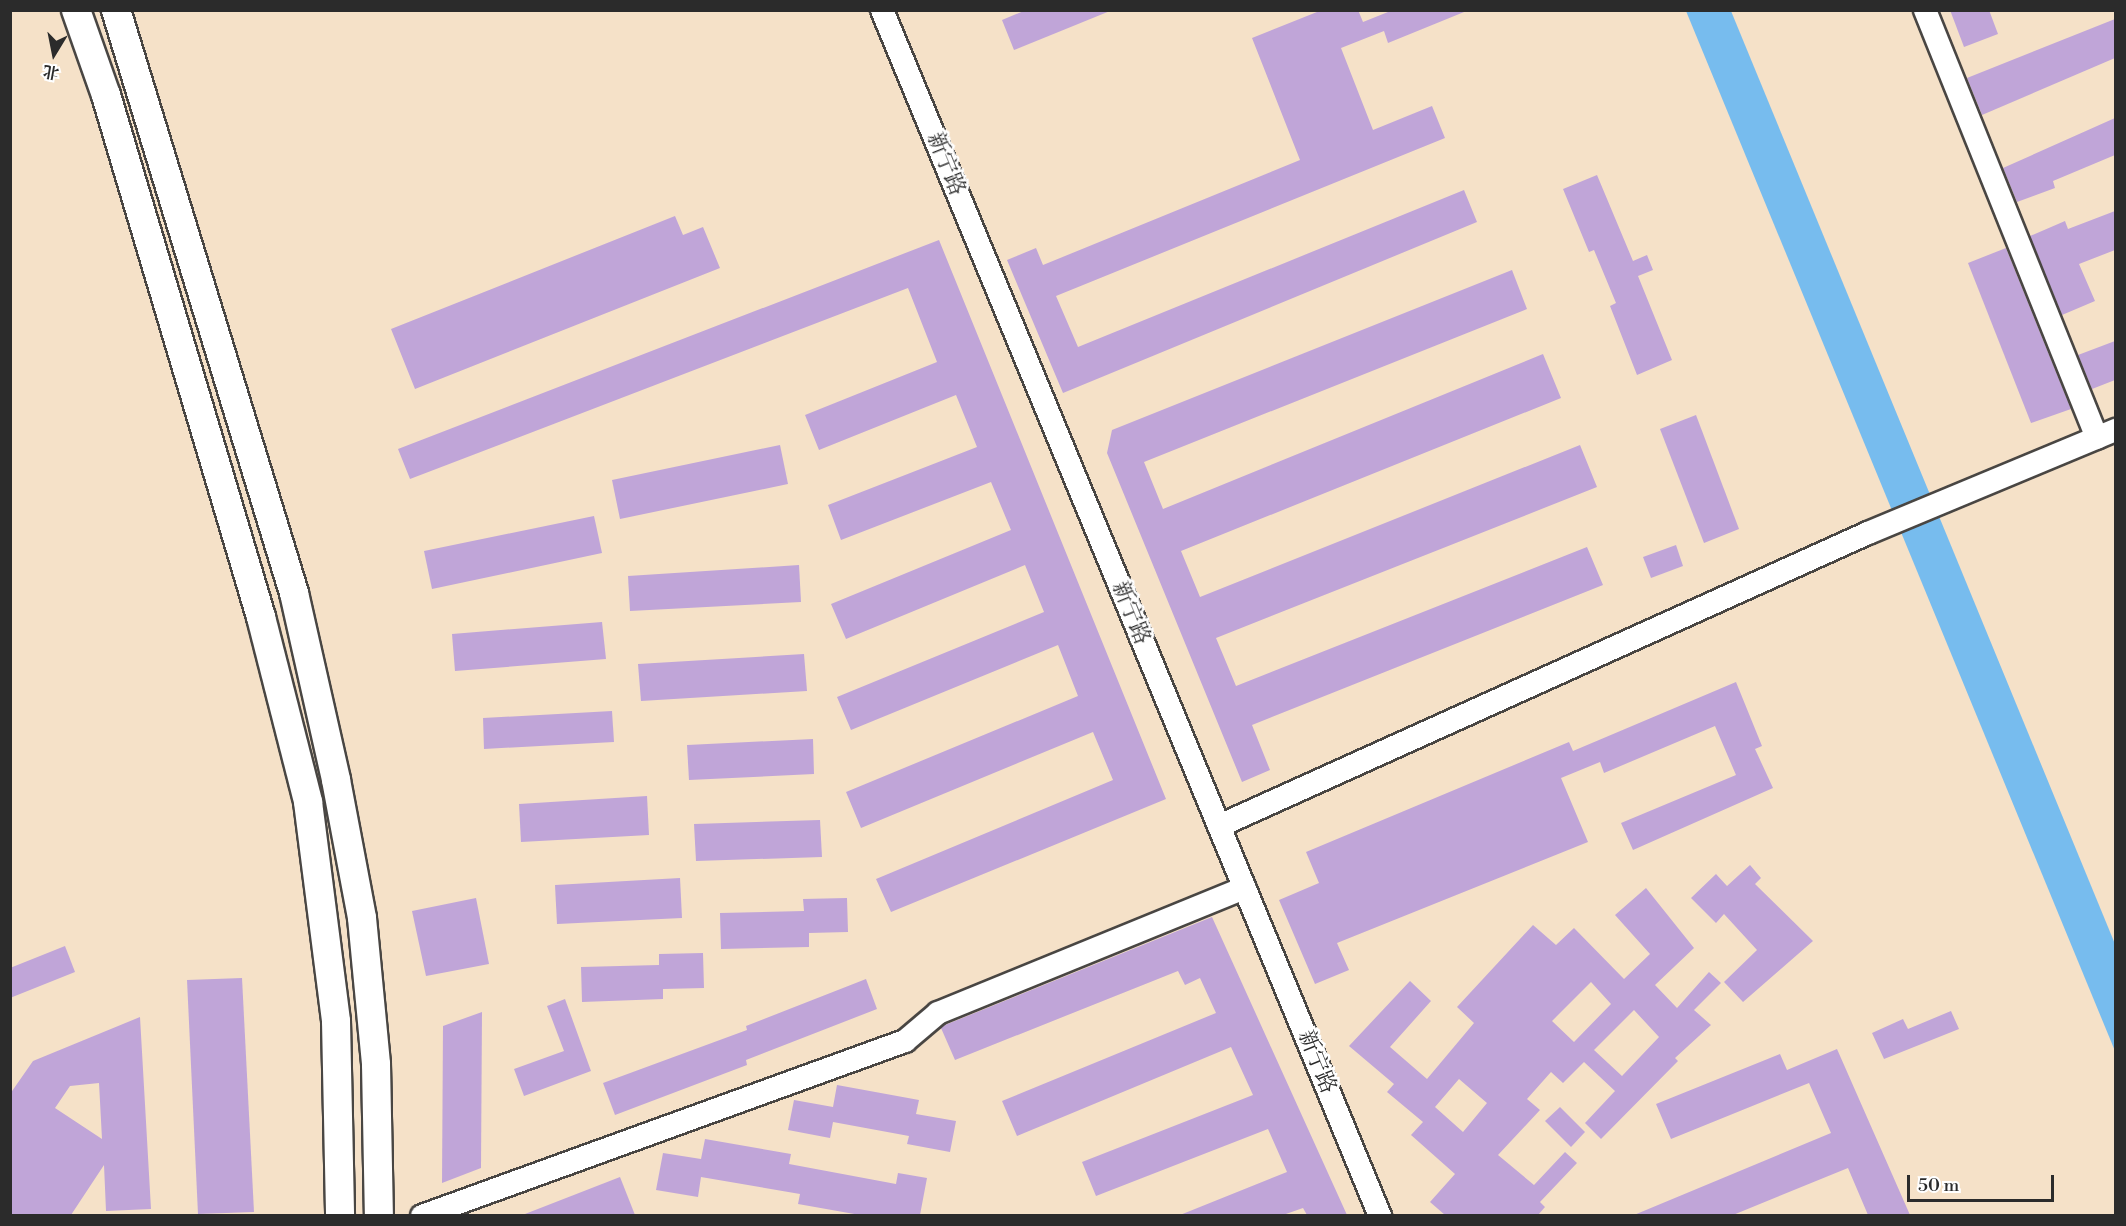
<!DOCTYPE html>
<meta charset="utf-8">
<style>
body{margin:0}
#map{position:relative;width:2126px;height:1226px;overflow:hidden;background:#f5e1c8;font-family:"Libre Bodoni","Noto Serif SC",serif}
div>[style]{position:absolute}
.water>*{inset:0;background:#77bcee}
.building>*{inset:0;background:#c0a5d8}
.roads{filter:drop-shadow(2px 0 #494643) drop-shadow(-2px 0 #494643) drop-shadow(0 2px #494643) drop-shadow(0 -2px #494643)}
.minor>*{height:22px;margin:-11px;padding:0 11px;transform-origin:11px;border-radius:11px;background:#fff}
.major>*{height:28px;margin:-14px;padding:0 14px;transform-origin:14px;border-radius:14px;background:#fff}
span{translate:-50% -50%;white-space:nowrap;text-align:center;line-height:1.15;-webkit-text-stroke:5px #fff;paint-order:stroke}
.street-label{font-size:22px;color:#2b2b2b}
.frame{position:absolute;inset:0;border:12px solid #2b2b2b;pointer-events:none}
.north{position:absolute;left:24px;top:24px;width:60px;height:60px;-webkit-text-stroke:4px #fff;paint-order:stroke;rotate:190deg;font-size:16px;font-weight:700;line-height:24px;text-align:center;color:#2b2b2b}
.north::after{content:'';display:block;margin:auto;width:21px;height:27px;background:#2b2b2b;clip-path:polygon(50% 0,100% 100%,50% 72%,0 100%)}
.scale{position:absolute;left:1907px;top:1175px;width:147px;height:27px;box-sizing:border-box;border:3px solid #2b2b2b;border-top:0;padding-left:8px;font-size:18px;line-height:21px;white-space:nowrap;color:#2b2b2b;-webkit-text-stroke:4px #fff;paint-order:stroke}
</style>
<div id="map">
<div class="water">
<i style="clip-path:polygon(1686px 11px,1731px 11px,2115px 944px,2115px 1051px)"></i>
</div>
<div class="building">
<i style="clip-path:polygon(1026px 10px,1110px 10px,1110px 11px,1014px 50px,1002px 20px)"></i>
<i style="clip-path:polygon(1322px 10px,1358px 10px,1363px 22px,1393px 10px,1469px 10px,1388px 43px,1384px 31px,1341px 48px,1373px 130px,1432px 106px,1445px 138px,1056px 296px,1078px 347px,1464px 190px,1477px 222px,1063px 393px,1007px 260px,1036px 248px,1043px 265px,1300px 160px,1252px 38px)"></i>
<i style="clip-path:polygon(1950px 10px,1989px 10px,1998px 34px,1964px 47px)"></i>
<i style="clip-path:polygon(2115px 19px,2115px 58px,1982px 115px,1967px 78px)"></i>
<i style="clip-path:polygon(2115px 118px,2115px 155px,2053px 181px,2055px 188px,2017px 202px,2003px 168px)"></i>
<i style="clip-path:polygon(1597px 175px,1633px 261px,1647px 255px,1653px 270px,1638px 276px,1672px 360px,1637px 375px,1610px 306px,1616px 303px,1594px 250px,1589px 252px,1563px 189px)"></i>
<i style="clip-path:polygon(2115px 211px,2115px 250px,2079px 264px,2095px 301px,2062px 315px,2030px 236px,2065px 221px,2068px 229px)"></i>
<i style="clip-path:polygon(675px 216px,683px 235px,703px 227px,720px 268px,415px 389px,391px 329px)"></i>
<i style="clip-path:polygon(939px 240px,1166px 799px,891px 912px,876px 879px,1113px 780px,1093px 732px,861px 828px,846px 792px,1078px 696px,1058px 645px,851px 730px,837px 697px,1044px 612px,1025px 565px,846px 639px,831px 604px,1011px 530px,991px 482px,841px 540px,828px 505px,977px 447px,956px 395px,819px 450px,805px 415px,937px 362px,908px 288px,410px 479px,398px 449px)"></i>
<i style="clip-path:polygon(2006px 248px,2071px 409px,2031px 423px,1968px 263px)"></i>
<i style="clip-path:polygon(1512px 270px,1527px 309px,1144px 462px,1163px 509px,1543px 354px,1561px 398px,1181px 551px,1200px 597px,1580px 445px,1597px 487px,1216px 638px,1236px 686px,1587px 547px,1603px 585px,1252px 725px,1270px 770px,1242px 782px,1107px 453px,1112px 430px)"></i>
<i style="clip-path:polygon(2115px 341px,2115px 380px,2092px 389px,2078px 355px)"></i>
<i style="clip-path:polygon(1696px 415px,1739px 529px,1704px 543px,1660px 429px)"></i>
<i style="clip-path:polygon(780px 445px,788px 484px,620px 519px,612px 480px)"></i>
<i style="clip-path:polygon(594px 516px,602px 553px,432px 589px,424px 551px)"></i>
<i style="clip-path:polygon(1676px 545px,1683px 566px,1651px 578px,1643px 557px)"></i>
<i style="clip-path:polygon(799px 565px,801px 602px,630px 611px,628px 576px)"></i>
<i style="clip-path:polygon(602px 622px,606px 659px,455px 671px,452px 634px)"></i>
<i style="clip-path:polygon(804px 654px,807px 691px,641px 701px,638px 664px)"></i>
<i style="clip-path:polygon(1736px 682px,1762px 746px,1755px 749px,1773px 788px,1633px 850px,1621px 823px,1736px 775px,1715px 726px,1604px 773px,1600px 762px,1561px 778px,1588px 842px,1337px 943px,1349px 970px,1315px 984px,1279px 900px,1319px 883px,1306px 852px,1569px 742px,1573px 751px)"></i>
<i style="clip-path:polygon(612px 711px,614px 742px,484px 749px,483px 718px)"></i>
<i style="clip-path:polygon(813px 739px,814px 774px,689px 780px,687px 745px)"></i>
<i style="clip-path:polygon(647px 796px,649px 835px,521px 842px,519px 804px)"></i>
<i style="clip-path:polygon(820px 820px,822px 857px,696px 861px,694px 824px)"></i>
<i style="clip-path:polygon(1750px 865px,1761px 878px,1755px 884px,1813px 941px,1743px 1002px,1724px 982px,1757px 950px,1724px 914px,1716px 923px,1691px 898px,1716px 874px,1727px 886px)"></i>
<i style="clip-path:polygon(680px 878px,682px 918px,557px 924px,555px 885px)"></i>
<i style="clip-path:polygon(evenodd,1646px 888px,1694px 948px,1655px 985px,1677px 1008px,1709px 972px,1721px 983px,1694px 1010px,1711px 1025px,1675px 1058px,1678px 1061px,1601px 1139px,1585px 1123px,1615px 1091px,1584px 1062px,1563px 1083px,1551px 1072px,1527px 1099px,1540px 1110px,1498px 1155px,1534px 1185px,1565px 1152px,1577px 1163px,1540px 1202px,1545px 1207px,1538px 1215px,1445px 1215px,1430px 1202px,1455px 1174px,1411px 1135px,1423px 1122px,1387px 1092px,1394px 1084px,1349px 1046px,1410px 981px,1431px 1001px,1390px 1047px,1427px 1079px,1474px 1023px,1457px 1007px,1533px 925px,1556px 945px,1574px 928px,1624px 979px,1650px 954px,1615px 915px,1646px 888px,1591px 982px,1611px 1004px,1574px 1042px,1552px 1021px,1591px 982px,1646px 888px,1634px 1010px,1659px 1037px,1622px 1076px,1594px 1050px,1634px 1010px,1646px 888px,1459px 1079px,1487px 1103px,1463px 1132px,1435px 1107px,1459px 1079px)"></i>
<i style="clip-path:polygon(476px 898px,489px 964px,426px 976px,412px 911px)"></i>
<i style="clip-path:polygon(847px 898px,848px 932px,809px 933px,809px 947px,721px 949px,720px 913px,804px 911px,803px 899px)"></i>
<i style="clip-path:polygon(1212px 917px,1347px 1215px,1307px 1215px,1303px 1208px,1283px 1215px,1180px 1215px,1287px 1172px,1268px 1129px,1096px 1196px,1082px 1162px,1253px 1095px,1231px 1047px,1017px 1136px,1002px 1101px,1216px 1013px,1200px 978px,1185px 985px,1178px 971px,955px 1060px,941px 1028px,945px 1025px)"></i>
<i style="clip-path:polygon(65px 946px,75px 972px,10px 998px,10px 968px)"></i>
<i style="clip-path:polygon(703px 953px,704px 988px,663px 989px,663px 999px,582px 1002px,581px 967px,659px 965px,659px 954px)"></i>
<i style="clip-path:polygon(242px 978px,254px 1212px,198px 1214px,187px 980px)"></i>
<i style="clip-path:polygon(866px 979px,877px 1009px,746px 1060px,747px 1065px,615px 1115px,603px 1083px,747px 1030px,746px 1026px)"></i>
<i style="clip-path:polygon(565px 999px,591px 1071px,524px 1096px,514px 1069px,564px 1051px,547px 1006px)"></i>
<i style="clip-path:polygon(1951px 1011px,1959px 1029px,1884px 1059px,1872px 1033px,1903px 1019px,1908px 1029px)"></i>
<i style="clip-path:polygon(482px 1012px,481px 1168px,442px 1183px,443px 1026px)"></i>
<i style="clip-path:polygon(evenodd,140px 1017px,151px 1209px,106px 1211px,104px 1165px,71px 1215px,10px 1215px,10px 1094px,33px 1061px,140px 1017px,99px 1083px,102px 1139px,55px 1108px,70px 1086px,99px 1083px)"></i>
<i style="clip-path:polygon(1837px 1049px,1910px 1215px,1868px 1215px,1848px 1168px,1733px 1215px,1634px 1215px,1831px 1133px,1809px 1083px,1671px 1139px,1656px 1104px,1780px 1054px,1787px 1070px)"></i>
<i style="clip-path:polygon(837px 1085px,919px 1100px,916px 1114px,956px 1121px,950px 1152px,907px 1144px,909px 1136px,833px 1122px,830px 1138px,788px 1130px,794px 1100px,833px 1107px)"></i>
<i style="clip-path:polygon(1560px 1107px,1585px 1132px,1571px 1147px,1545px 1121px)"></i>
<i style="clip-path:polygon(705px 1139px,791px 1154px,789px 1164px,896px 1184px,898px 1173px,927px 1178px,920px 1215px,860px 1215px,798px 1204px,800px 1194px,701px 1177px,698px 1197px,656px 1190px,663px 1153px,701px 1159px)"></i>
<i style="clip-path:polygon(620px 1177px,635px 1215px,525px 1215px,525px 1214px)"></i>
</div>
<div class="roads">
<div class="minor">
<i style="left:882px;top:10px;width:1305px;rotate:67.56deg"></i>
<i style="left:1925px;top:10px;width:461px;rotate:68.1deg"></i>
<i style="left:1219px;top:826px;width:712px;rotate:-24.3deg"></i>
<i style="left:1868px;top:533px;width:269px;rotate:-22.6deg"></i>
<i style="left:422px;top:1216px;width:514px;rotate:-19.92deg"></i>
<i style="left:905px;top:1041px;width:43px;rotate:-40.3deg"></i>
<i style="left:938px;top:1013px;width:331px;rotate:-22.2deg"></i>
</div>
<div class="major">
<i style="left:76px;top:10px;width:90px;rotate:70.6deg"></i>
<i style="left:106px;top:95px;width:545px;rotate:73.46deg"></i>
<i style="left:261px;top:617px;width:191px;rotate:75.7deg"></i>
<i style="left:308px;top:802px;width:221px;rotate:82.7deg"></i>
<i style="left:336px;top:1021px;width:195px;rotate:88.8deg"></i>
<i style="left:116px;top:10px;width:610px;rotate:73.02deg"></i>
<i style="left:294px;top:593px;width:192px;rotate:77.3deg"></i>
<i style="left:336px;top:780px;width:140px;rotate:79.3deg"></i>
<i style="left:362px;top:918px;width:147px;rotate:84.5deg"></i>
<i style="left:376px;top:1064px;width:152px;rotate:88.9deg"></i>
</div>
</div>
<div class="street-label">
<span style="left:946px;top:164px;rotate:68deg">新宁路</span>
<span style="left:1131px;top:613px;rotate:68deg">新宁路</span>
<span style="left:1317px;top:1062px;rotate:68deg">新宁路</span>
</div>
<div class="frame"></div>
<div class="north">北</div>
<div class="scale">50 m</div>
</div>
